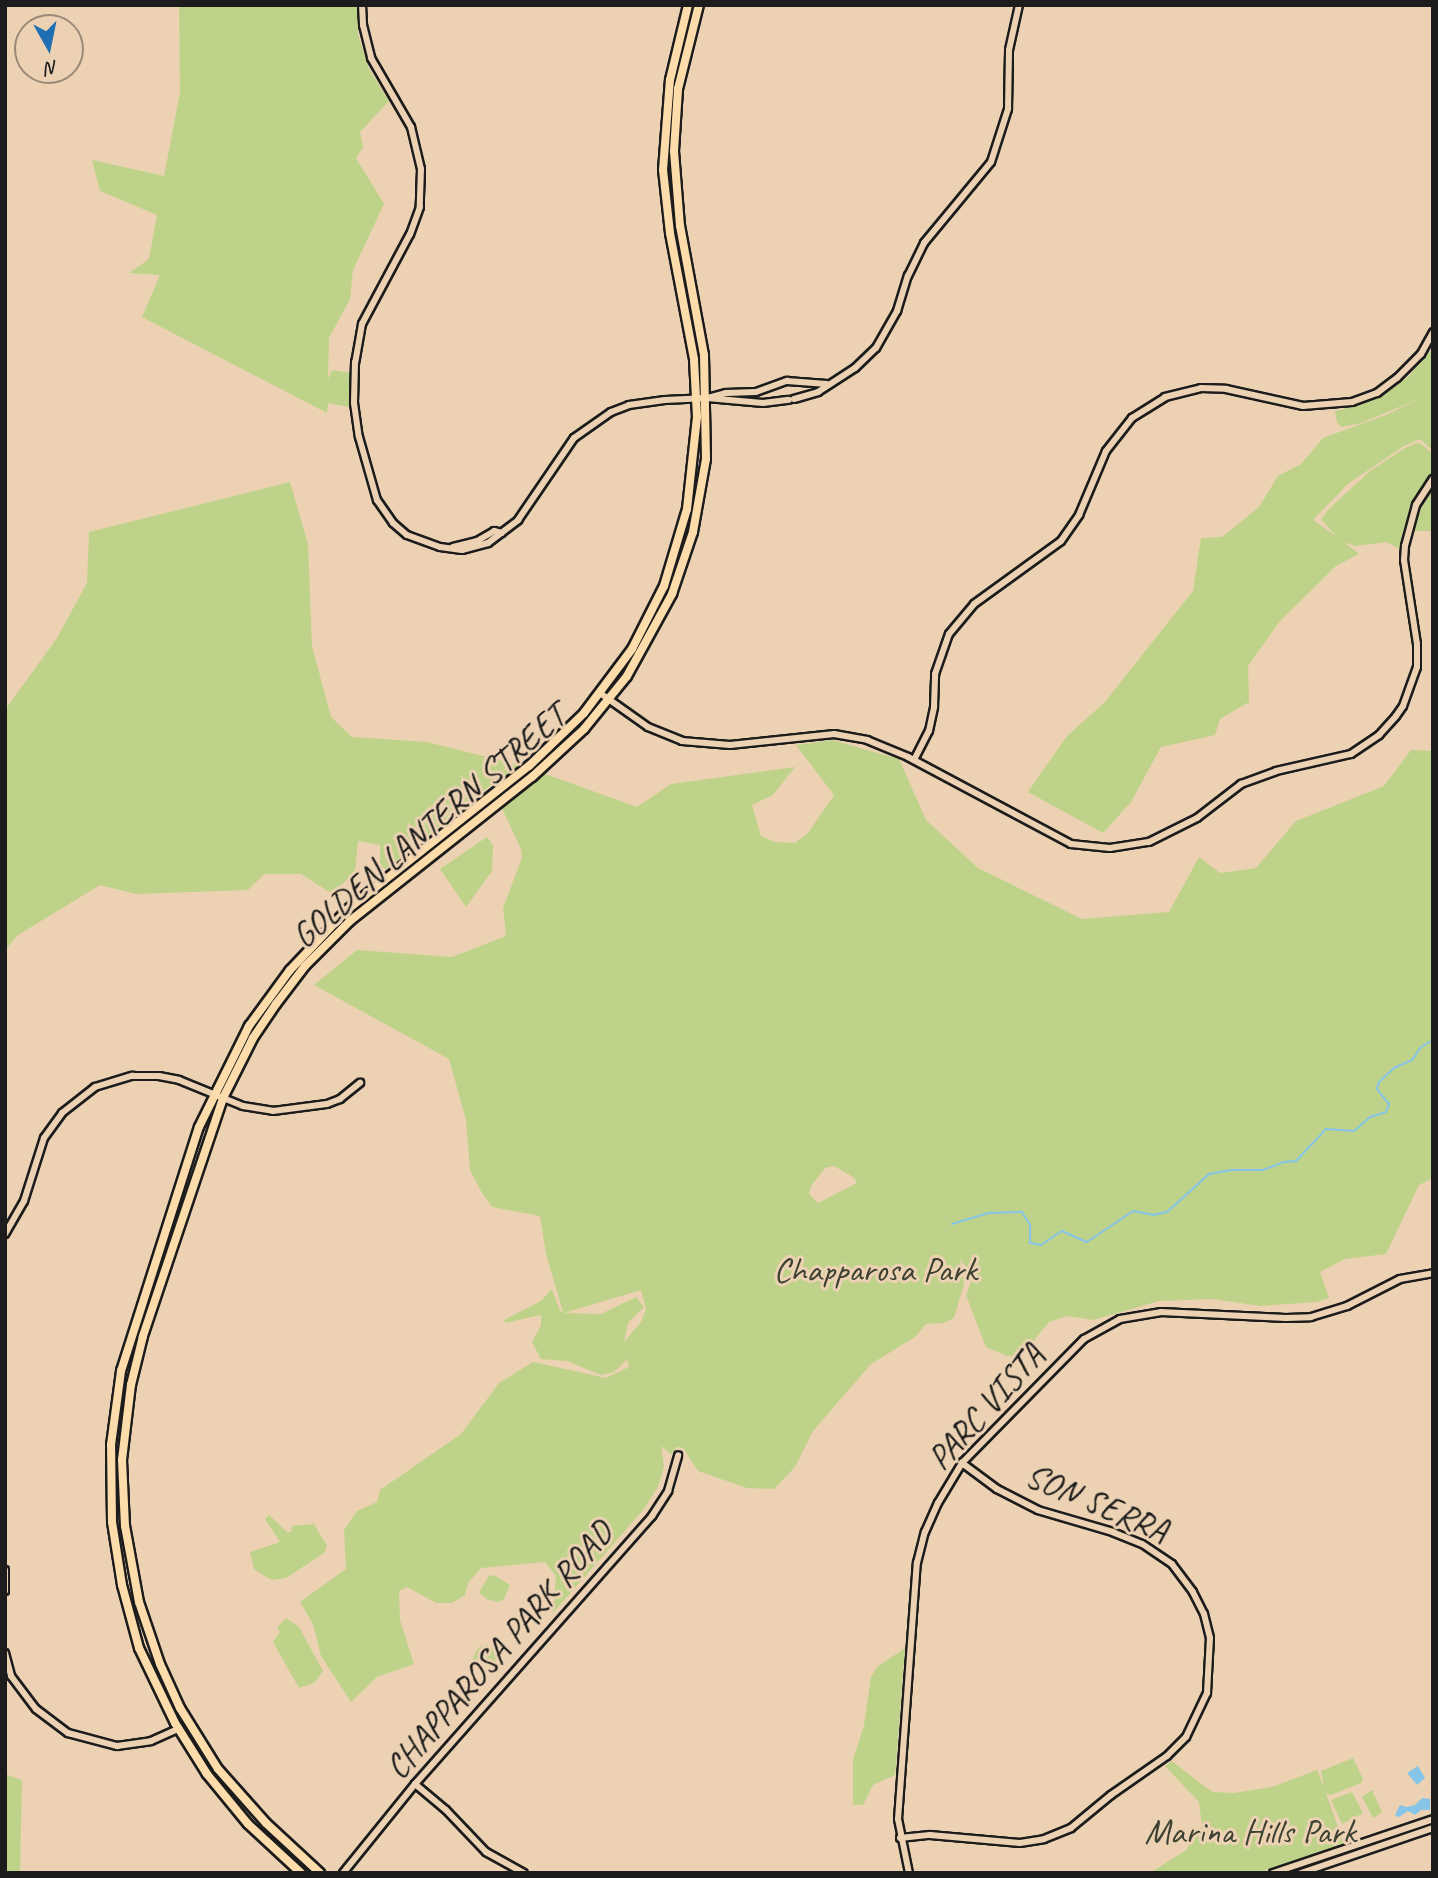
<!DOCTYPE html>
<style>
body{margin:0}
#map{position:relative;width:1438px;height:1878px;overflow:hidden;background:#ecd2b3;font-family:Caveat,sans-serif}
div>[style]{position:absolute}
.green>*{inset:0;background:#bed389}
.water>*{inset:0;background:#86c5e7}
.stream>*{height:2px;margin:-1px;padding:0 1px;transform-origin:1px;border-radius:1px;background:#86c5e7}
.roads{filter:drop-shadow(2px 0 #1c1c1c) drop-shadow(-2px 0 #1c1c1c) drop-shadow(0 2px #1c1c1c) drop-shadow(0 -2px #1c1c1c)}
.tertiary>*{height:6px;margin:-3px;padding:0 3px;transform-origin:3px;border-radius:3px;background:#ecd2b3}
.primary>*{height:8px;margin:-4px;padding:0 4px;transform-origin:4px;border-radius:4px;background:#fddcac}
span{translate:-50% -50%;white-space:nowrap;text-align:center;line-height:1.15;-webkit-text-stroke:6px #ecd2b3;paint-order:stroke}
.street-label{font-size:35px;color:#1c1c1c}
.park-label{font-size:35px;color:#3c4132}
.frame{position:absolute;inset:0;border:7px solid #1c1c1c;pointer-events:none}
.north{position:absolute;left:14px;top:14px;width:70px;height:70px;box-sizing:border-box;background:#ecd2b3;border:2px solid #998977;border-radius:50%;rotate:171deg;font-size:19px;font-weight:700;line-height:28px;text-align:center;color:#1c1c1c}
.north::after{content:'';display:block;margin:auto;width:24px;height:32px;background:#1f6fb2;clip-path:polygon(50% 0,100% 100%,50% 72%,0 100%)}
</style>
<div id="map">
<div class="green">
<i style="clip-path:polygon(179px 5px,359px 5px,358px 34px,369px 69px,389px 101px,360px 132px,363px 147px,356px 158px,384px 204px,353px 270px,350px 299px,329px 338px,328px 379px,332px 370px,351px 373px,350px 407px,328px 403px,327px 413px,142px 317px,160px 275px,129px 273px,149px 259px,157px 215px,100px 191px,92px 160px,164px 176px,180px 93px)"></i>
<i style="clip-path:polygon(1429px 351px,1433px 353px,1433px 391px,1430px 393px,1433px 393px,1433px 451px,1420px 439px,1404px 446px,1349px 483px,1313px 520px,1337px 537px,1321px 519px,1329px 509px,1370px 471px,1405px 448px,1416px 443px,1421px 444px,1433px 454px,1433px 472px,1410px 506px,1399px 549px,1387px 542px,1355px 546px,1344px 542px,1359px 554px,1336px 566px,1280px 621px,1248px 666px,1249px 702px,1220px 719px,1215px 735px,1161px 747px,1131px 802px,1103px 833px,1028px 792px,1067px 736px,1104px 703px,1193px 591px,1201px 538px,1222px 537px,1259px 507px,1278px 476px,1301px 464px,1323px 438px,1386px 415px,1419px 399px,1361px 423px,1342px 427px,1337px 423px,1335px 411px,1361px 405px,1389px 391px,1409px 376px)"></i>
<i style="clip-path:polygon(evenodd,290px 482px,308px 544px,312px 646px,331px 717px,352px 737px,427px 742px,523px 766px,637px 807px,671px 784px,795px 767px,773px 795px,752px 805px,761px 836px,775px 842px,795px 843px,808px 833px,834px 795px,796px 745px,832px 740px,899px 759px,926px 820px,978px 868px,1082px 919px,1169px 912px,1199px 857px,1220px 873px,1256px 868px,1296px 821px,1384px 786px,1411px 750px,1433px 751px,1433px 1178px,1419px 1185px,1386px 1254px,1345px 1259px,1320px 1272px,1329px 1298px,1317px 1302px,1261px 1306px,1212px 1299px,1159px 1301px,1093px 1320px,1067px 1316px,1049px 1322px,1021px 1356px,1007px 1356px,986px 1347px,966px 1295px,973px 1277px,960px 1259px,964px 1284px,954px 1318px,943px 1323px,926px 1324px,915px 1337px,871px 1364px,813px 1431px,795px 1467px,774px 1489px,747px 1488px,698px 1471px,683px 1448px,677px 1447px,671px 1454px,661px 1446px,664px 1467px,658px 1487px,643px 1510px,553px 1613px,556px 1576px,545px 1562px,481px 1568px,468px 1583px,465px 1595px,452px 1603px,436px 1603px,407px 1587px,399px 1591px,400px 1620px,414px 1664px,377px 1677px,351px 1702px,321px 1656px,313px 1624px,300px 1602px,346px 1569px,344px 1530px,357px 1511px,377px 1502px,380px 1490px,461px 1434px,499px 1383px,533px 1362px,606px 1378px,629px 1367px,627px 1359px,614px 1372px,601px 1375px,567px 1361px,541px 1359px,532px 1342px,541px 1325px,541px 1315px,505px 1323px,504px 1320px,541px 1301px,552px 1289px,560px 1311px,563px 1312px,546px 1254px,540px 1216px,492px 1207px,481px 1191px,470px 1170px,466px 1120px,449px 1059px,314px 985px,357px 950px,452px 957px,506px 936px,503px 908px,522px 858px,521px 849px,491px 785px,386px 869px,380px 866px,380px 845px,358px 841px,355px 873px,331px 893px,301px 874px,264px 874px,248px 890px,136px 894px,100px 885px,18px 935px,5px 950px,5px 710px,57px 638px,87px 583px,89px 532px,290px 482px,834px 1166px,853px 1177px,857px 1183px,818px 1203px,809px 1194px,811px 1186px,825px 1168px,834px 1166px,290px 482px,641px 1290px,646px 1309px,641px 1322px,624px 1342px,628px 1323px,644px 1307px,636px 1297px,601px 1314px,564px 1313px,641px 1290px)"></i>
<i style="clip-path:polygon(1433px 489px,1433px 531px,1413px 531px,1421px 508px)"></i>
<i style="clip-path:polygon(487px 837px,493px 845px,492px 871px,466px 907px,440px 869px)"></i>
<i style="clip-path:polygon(269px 1515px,287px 1532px,291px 1532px,292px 1526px,314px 1524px,327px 1546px,324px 1553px,286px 1578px,273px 1580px,266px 1577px,254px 1569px,250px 1552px,280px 1542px,265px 1519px)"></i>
<i style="clip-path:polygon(494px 1575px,510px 1585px,504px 1599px,499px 1602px,486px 1599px,479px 1592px,489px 1576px)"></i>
<i style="clip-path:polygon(286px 1618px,299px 1627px,323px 1671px,314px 1683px,299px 1688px,273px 1642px,280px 1632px,277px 1628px)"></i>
<i style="clip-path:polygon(487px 1644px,500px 1655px,491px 1668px,472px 1660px,478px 1648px)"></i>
<i style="clip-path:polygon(905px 1648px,895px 1775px,873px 1785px,863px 1805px,853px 1805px,853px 1760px,864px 1725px,871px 1677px,877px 1667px)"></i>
<i style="clip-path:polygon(1353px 1758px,1363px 1779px,1361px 1783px,1331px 1795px,1326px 1793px,1344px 1844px,1257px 1873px,1150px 1873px,1186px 1850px,1202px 1826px,1199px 1802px,1165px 1766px,1172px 1761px,1205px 1787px,1213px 1792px,1234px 1793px,1272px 1787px,1317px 1770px,1324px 1787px,1321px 1771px)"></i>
<i style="clip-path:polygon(5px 1770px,8px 1775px,22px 1780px,20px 1873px,5px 1873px)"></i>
<i style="clip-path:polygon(1372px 1790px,1382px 1812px,1373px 1818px,1362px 1797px)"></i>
<i style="clip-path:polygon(1352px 1792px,1363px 1813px,1342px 1824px,1331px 1800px)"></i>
</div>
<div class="water">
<i style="clip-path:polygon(1418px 1766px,1425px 1778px,1417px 1785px,1407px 1773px)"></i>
<i style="clip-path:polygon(1422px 1798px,1430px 1799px,1430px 1810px,1421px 1810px,1415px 1815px,1408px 1811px,1399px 1817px,1395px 1815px,1400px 1805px,1406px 1807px,1415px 1805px)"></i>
</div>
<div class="stream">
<i style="left:952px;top:1224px;width:37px;rotate:-17deg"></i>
<i style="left:987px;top:1213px;width:35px;rotate:-2deg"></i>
<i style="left:1022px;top:1212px;width:15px;rotate:58deg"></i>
<i style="left:1030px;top:1225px;width:18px;rotate:90deg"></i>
<i style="left:1030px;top:1243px;width:11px;rotate:10deg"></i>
<i style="left:1041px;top:1245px;width:25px;rotate:-34deg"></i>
<i style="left:1062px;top:1231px;width:27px;rotate:24deg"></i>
<i style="left:1087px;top:1242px;width:55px;rotate:-34deg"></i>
<i style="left:1133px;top:1211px;width:20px;rotate:11deg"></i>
<i style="left:1153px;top:1215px;width:14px;rotate:-12deg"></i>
<i style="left:1167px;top:1212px;width:57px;rotate:-42.1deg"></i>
<i style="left:1209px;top:1174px;width:23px;rotate:-10deg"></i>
<i style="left:1232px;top:1170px;width:31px"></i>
<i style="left:1263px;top:1170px;width:22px;rotate:-21deg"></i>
<i style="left:1284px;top:1162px;width:12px;rotate:-5deg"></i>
<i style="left:1296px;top:1161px;width:44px;rotate:-46.8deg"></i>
<i style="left:1326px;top:1129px;width:28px;rotate:4deg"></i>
<i style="left:1354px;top:1131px;width:21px;rotate:-41deg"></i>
<i style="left:1370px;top:1117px;width:17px;rotate:-17deg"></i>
<i style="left:1386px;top:1112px;width:9px;rotate:-69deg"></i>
<i style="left:1389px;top:1104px;width:19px;rotate:-129deg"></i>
<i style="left:1377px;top:1089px;width:7px;rotate:-74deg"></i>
<i style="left:1379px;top:1082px;width:21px;rotate:-43deg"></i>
<i style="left:1394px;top:1068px;width:20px;rotate:-24deg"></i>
<i style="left:1412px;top:1060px;width:16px;rotate:-55deg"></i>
<i style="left:1421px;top:1047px;width:14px;rotate:-30deg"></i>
</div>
<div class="roads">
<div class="tertiary">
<i style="left:362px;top:5px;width:20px;rotate:87deg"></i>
<i style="left:363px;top:25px;width:34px;rotate:76deg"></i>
<i style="left:371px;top:58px;width:80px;rotate:59.9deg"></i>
<i style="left:411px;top:127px;width:43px;rotate:76.6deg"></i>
<i style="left:421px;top:169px;width:38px;rotate:92deg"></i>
<i style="left:420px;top:207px;width:29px;rotate:110deg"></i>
<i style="left:410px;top:234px;width:102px;rotate:118.1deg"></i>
<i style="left:362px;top:324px;width:39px;rotate:100deg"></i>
<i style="left:355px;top:362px;width:41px;rotate:91.4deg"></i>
<i style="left:354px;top:403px;width:34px;rotate:82deg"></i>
<i style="left:359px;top:437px;width:66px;rotate:74.1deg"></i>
<i style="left:377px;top:500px;width:28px;rotate:55deg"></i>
<i style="left:393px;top:523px;width:18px;rotate:41deg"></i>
<i style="left:407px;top:535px;width:35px;rotate:20deg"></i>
<i style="left:440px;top:547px;width:22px;rotate:8deg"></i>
<i style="left:462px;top:550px;width:27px;rotate:-15deg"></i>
<i style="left:488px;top:543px;width:38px;rotate:-37deg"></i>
<i style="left:518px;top:520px;width:99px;rotate:-55.7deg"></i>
<i style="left:574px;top:438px;width:45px;rotate:-35.1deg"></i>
<i style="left:611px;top:412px;width:19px;rotate:-21deg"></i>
<i style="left:629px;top:405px;width:36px;rotate:-8deg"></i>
<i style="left:665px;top:400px;width:42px;rotate:-2.7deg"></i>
<i style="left:707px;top:398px;width:56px;rotate:5.1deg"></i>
<i style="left:763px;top:403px;width:26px;rotate:-7deg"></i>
<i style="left:708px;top:398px;width:19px;rotate:-16deg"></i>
<i style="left:726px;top:393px;width:30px;rotate:-2deg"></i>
<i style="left:756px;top:392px;width:33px;rotate:-20deg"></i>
<i style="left:787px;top:381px;width:40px;rotate:4.3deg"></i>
<i style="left:794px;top:399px;width:25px;rotate:-16deg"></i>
<i style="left:818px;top:392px;width:44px;rotate:-33deg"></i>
<i style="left:855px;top:368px;width:29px;rotate:-44deg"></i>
<i style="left:876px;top:348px;width:43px;rotate:-60.4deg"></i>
<i style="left:897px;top:311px;width:37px;rotate:-73deg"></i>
<i style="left:908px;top:276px;width:37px;rotate:-64deg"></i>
<i style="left:924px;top:243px;width:105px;rotate:-50.4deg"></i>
<i style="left:991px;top:162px;width:56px;rotate:-72.2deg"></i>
<i style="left:1008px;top:109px;width:59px;rotate:-89deg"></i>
<i style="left:1009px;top:50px;width:46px;rotate:-77.5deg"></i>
<i style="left:453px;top:547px;width:25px;rotate:-14deg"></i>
<i style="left:477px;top:541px;width:20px;rotate:-30deg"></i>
<i style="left:494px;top:531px;width:8px;rotate:14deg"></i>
<i style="left:600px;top:693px;width:59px;rotate:35.3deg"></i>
<i style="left:648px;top:727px;width:37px;rotate:22deg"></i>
<i style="left:682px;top:741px;width:48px;rotate:4.8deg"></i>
<i style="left:730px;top:745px;width:105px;rotate:-6deg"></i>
<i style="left:834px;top:734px;width:34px;rotate:10deg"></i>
<i style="left:867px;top:740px;width:44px;rotate:22.5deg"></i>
<i style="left:908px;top:757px;width:185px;rotate:28.1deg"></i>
<i style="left:1071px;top:844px;width:39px;rotate:6deg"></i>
<i style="left:1110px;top:848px;width:39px;rotate:-9deg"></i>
<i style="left:1149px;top:842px;width:54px;rotate:-26.6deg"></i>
<i style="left:1197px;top:818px;width:56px;rotate:-37.7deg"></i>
<i style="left:1241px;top:784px;width:37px;rotate:-20deg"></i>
<i style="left:1276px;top:771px;width:77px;rotate:-12.8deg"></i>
<i style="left:1351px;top:754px;width:34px;rotate:-34deg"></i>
<i style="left:1379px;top:735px;width:25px;rotate:-48deg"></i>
<i style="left:1396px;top:716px;width:12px;rotate:-55deg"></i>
<i style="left:1403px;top:706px;width:41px;rotate:-70.3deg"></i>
<i style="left:1417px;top:667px;width:23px;rotate:-90deg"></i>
<i style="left:1417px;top:644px;width:85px;rotate:-98.8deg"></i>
<i style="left:1404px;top:560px;width:14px;rotate:-86deg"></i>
<i style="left:1405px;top:546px;width:42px;rotate:-75deg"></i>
<i style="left:1416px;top:505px;width:31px;rotate:-57deg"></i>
<i style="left:914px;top:760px;width:33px;rotate:-63deg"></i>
<i style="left:929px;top:731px;width:25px;rotate:-78deg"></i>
<i style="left:934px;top:707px;width:33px;rotate:-88deg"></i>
<i style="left:935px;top:674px;width:42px;rotate:-70.7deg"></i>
<i style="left:949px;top:634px;width:39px;rotate:-50deg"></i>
<i style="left:974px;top:604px;width:107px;rotate:-35.9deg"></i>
<i style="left:1061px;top:541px;width:32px;rotate:-55deg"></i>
<i style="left:1079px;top:515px;width:69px;rotate:-67.1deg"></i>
<i style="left:1106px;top:451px;width:42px;rotate:-51.8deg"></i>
<i style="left:1132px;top:418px;width:39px;rotate:-32deg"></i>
<i style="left:1165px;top:397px;width:37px;rotate:-14deg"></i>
<i style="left:1201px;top:388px;width:25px;rotate:2deg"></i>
<i style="left:1226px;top:389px;width:79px;rotate:12.4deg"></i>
<i style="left:1303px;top:406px;width:49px;rotate:-4.7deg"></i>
<i style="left:1352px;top:402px;width:27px;rotate:-20deg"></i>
<i style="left:1377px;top:393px;width:25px;rotate:-37deg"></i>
<i style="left:1397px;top:378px;width:34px;rotate:-45deg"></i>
<i style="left:1421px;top:354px;width:25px;rotate:-61deg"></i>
<i style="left:5px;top:1234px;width:38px;rotate:-60deg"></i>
<i style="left:24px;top:1201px;width:66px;rotate:-72.4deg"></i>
<i style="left:44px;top:1138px;width:31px;rotate:-54deg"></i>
<i style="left:62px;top:1113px;width:42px;rotate:-38.2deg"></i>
<i style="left:95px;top:1087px;width:39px;rotate:-17deg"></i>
<i style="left:132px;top:1076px;width:27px"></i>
<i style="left:159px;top:1076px;width:20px;rotate:11deg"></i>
<i style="left:179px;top:1080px;width:69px;rotate:22.1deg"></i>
<i style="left:243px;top:1106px;width:30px;rotate:9deg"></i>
<i style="left:273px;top:1111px;width:54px;rotate:-7.4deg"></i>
<i style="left:327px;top:1104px;width:14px;rotate:-21deg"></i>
<i style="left:340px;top:1099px;width:26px;rotate:-39deg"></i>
<i style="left:5px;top:1570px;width:21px;rotate:90deg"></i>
<i style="left:5px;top:1653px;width:24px;rotate:75deg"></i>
<i style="left:11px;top:1676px;width:41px;rotate:52.9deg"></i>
<i style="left:36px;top:1709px;width:40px;rotate:37deg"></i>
<i style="left:68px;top:1733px;width:51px;rotate:14.9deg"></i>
<i style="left:117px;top:1746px;width:34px;rotate:-8deg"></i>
<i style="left:151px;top:1741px;width:30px;rotate:-24deg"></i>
<i style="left:415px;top:1784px;width:40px;rotate:40deg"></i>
<i style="left:446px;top:1810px;width:58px;rotate:46.4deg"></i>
<i style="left:486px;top:1852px;width:43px;rotate:28.9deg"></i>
<i style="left:900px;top:1838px;width:30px;rotate:-6deg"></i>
<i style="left:930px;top:1835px;width:90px;rotate:5.1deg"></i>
<i style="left:1020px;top:1843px;width:24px;rotate:-9deg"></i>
<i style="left:1044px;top:1839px;width:29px;rotate:-22deg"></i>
<i style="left:1071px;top:1828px;width:52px;rotate:-39.5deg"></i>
<i style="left:1111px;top:1795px;width:68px;rotate:-34.9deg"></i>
<i style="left:1167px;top:1756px;width:27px;rotate:-45deg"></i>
<i style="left:1186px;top:1737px;width:49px;rotate:-64.5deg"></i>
<i style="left:1207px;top:1693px;width:55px;rotate:-86.9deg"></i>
<i style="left:1210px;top:1638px;width:25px;rotate:-104deg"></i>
<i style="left:1204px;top:1614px;width:25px;rotate:-117deg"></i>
<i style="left:1193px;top:1592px;width:35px;rotate:-127deg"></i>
<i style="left:1172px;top:1564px;width:36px;rotate:-146deg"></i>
<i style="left:1142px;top:1544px;width:31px;rotate:-158deg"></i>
<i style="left:1113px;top:1532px;width:78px;rotate:-163.7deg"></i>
<i style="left:1038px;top:1510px;width:46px;rotate:-152.9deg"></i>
<i style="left:997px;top:1489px;width:44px;rotate:-143.4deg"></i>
<i style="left:343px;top:1873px;width:114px;rotate:-51deg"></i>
<i style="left:415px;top:1784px;width:358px;rotate:-48.5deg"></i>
<i style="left:652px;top:1516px;width:30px;rotate:-57deg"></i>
<i style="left:668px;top:1491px;width:37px;rotate:-74deg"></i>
<i style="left:909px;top:1873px;width:55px;rotate:-101.5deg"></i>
<i style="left:898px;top:1819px;width:257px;rotate:-85.8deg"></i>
<i style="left:917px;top:1563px;width:32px;rotate:-76deg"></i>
<i style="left:925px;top:1532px;width:32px;rotate:-66deg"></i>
<i style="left:938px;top:1503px;width:47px;rotate:-59deg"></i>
<i style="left:962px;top:1463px;width:174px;rotate:-45.5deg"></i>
<i style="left:1084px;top:1339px;width:41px;rotate:-29.1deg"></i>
<i style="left:1120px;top:1319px;width:42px;rotate:-9.7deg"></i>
<i style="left:1161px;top:1312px;width:125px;rotate:2.7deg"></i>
<i style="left:1286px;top:1318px;width:25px;rotate:-2deg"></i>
<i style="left:1311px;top:1317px;width:38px;rotate:-17deg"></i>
<i style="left:1347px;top:1306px;width:59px;rotate:-27deg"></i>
<i style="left:1400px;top:1279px;width:34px;rotate:-10deg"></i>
<i style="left:1273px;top:1873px;width:169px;rotate:-18.6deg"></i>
<i style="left:1301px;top:1873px;width:139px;rotate:-18.8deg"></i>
</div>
<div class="primary">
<i style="left:301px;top:1873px;width:72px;rotate:-137.2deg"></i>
<i style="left:248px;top:1824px;width:65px;rotate:-129.4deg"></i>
<i style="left:207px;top:1774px;width:60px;rotate:-122.1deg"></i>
<i style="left:175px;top:1723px;width:83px;rotate:-115.6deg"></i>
<i style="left:139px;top:1648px;width:65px;rotate:-105.1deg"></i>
<i style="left:122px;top:1585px;width:64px;rotate:-99deg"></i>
<i style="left:112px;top:1522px;width:77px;rotate:-90.7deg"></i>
<i style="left:111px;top:1445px;width:75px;rotate:-82.3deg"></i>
<i style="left:121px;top:1371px;width:256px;rotate:-72.3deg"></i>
<i style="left:199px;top:1127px;width:113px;rotate:-63.7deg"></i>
<i style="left:249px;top:1026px;width:69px;rotate:-53.8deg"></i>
<i style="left:290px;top:970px;width:83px;rotate:-46.5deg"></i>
<i style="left:347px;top:910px;width:232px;rotate:-38.4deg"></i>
<i style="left:529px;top:766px;width:76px;rotate:-43.9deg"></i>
<i style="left:584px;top:713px;width:80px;rotate:-53.1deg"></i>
<i style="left:632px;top:649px;width:71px;rotate:-63.1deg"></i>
<i style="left:664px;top:586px;width:80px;rotate:-73.4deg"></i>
<i style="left:687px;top:509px;width:93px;rotate:-83.8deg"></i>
<i style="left:697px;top:417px;width:58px;rotate:-93deg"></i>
<i style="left:694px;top:359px;width:128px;rotate:-100.8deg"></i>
<i style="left:670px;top:233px;width:63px;rotate:-96.3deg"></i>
<i style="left:663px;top:170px;width:90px;rotate:-85.6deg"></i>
<i style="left:670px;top:80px;width:77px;rotate:-76.5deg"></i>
<i style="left:320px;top:1873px;width:74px;rotate:-137.2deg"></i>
<i style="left:266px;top:1823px;width:72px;rotate:-131.6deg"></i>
<i style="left:218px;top:1769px;width:72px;rotate:-121.9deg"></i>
<i style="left:180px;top:1708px;width:48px;rotate:-114.4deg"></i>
<i style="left:160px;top:1664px;width:65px;rotate:-108.7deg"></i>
<i style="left:139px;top:1602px;width:77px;rotate:-100.4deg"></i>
<i style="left:125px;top:1526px;width:66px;rotate:-92.6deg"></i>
<i style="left:122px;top:1460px;width:76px;rotate:-83.2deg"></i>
<i style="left:131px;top:1385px;width:50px;rotate:-76.2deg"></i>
<i style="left:143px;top:1336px;width:251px;rotate:-71.4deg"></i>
<i style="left:223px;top:1098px;width:67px;rotate:-63.4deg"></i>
<i style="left:253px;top:1038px;width:41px;rotate:-55.9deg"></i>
<i style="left:276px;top:1004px;width:48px;rotate:-52.7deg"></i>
<i style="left:305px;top:966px;width:64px;rotate:-45deg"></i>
<i style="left:350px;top:921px;width:232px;rotate:-38.4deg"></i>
<i style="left:532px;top:777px;width:71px;rotate:-42.7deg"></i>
<i style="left:584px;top:729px;width:68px;rotate:-50.9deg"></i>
<i style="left:627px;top:676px;width:94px;rotate:-61.2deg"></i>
<i style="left:672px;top:594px;width:65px;rotate:-71.3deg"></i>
<i style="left:693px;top:532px;width:74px;rotate:-79.9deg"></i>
<i style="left:706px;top:459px;width:104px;rotate:-91.1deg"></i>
<i style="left:704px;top:355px;width:131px;rotate:-100.5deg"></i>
<i style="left:680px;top:226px;width:75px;rotate:-94.6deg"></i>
<i style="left:674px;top:151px;width:62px;rotate:-86.3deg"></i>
<i style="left:678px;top:89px;width:87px;rotate:-76deg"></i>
</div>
</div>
<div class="street-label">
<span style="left:429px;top:826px;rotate:-41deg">GOLDEN LANTERN STREET</span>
<span style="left:986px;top:1407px;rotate:-48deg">PARC VISTA</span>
<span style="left:1097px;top:1503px;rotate:23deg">SON SERRA</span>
<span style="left:499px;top:1650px;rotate:-49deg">CHAPPAROSA PARK ROAD</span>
</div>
<div class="park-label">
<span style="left:875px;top:1270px">Chapparosa Park</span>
<span style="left:1250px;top:1832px">Marina Hills Park</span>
</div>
<div class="frame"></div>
<div class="north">N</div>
</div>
